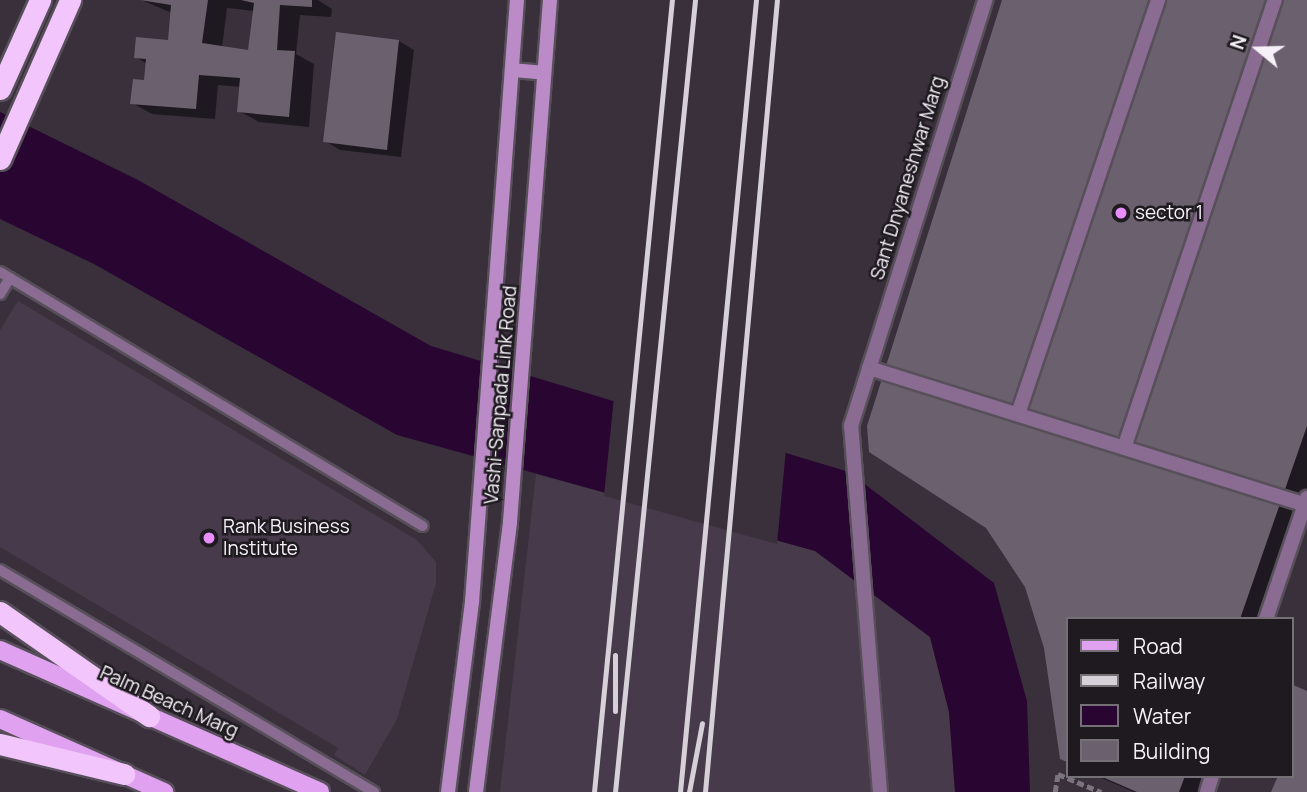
<!DOCTYPE html>
<style>
body{margin:0}
#map{position:relative;width:1307px;height:792px;overflow:hidden;background:#39303c;font-family:Manrope,sans-serif}
div>[style]{position:absolute}
.built>*{inset:0;background:#473a4a}
.water>*{inset:0;background:#290531}
.pier>*{inset:0;background:#39303c}
.shadow>*{inset:0;background:#0007}
.building>*{inset:0;background:#6b616e}
.path>*{height:4.5px;margin-top:-2.25px;transform-origin:0;background:repeating-linear-gradient(90deg,#7b747e 0 7px,transparent 0 10.5px)}
.roads{filter:drop-shadow(2px 0 #574f5a) drop-shadow(-2px 0 #574f5a) drop-shadow(0 2px #574f5a) drop-shadow(0 -2px #574f5a)}
.service>*{height:10px;margin:-5px;padding:0 5px;transform-origin:5px;border-radius:5px;background:#8a6c92}
.minor>*{height:14px;margin:-7px;padding:0 7px;transform-origin:7px;border-radius:7px;background:#8a6c92}
.secondary>*{height:14px;margin:-7px;padding:0 7px;transform-origin:7px;border-radius:7px;background:#bb8bc7}
.primary>*{height:18px;margin:-9px;padding:0 9px;transform-origin:9px;border-radius:9px;background:#e0a2f0}
.motorway>*{height:21px;margin:-10.5px;padding:0 10.5px;transform-origin:10.5px;border-radius:10.5px;background:#f2c5fd}
.rail>*{height:5px;margin:-2.5px;padding:0 2.5px;transform-origin:2.5px;border-radius:2.5px;background:#d6d0d8}
.dots>*{width:19px;height:19px;translate:-50% -50%;box-sizing:border-box;border:4px solid #1e1a1f;border-radius:50%}
span{translate:-50% -50%;white-space:nowrap;text-align:center;line-height:1.15;-webkit-text-stroke:5px #1e1a1f;paint-order:stroke}
.street-label{font-size:19px;color:#f6f0f8}
.poi-label{font-size:19px;color:#f6f0f8}
.left{translate:0 -50%;text-align:left}
.legend{position:absolute;left:1066px;top:617px;width:228px;height:161px;box-sizing:border-box;background:#1e1a1f;border:2px solid #747076;margin:0;padding:9px 12px;list-style:none;font-size:21px;color:#f6f0f8}
.legend li{display:flex;align-items:center;gap:14px;height:35px}
.legend b{width:35px;border:2px solid #747076}
.north{position:absolute;left:1223px;top:14px;width:70px;height:70px;-webkit-text-stroke:5px #1e1a1f;paint-order:stroke;rotate:289deg;font-size:19px;font-weight:700;line-height:28px;text-align:center;color:#f6f0f8}
.north::after{content:'';display:block;margin:auto;width:24px;height:32px;background:#f6f0f8;clip-path:polygon(50% 0,100% 100%,50% 72%,0 100%)}
</style>
<div id="map">
<div class="built">
<i style="clip-path:polygon(18px 301px,417px 540px,436px 562px,436px 583px,397px 719px,365px 775px,334px 755px,338px 748px,0 547px,0 330px)"></i>
<i style="clip-path:polygon(536px 474px,815px 551px,930px 637px,949px 712px,955px 792px,500px 792px)"></i>
</div>
<div class="water">
<i style="clip-path:polygon(0 112px,138px 180px,431px 346px,849px 472px,994px 583px,1027px 701px,1030px 792px,955px 792px,949px 712px,930px 637px,815px 551px,397px 435px,94px 264px,0 219px)"></i>
</div>
<div class="pier">
<i style="clip-path:polygon(614px 397px,786px 449px,777px 544px,604px 496px)"></i>
</div>
<div class="shadow">
<i style="clip-path:polygon(evenodd,141px 0,318px 0,332px 9px,331px 17px,300px 15px,296px 54px,314px 64px,309px 127px,259px 122px,239px 111px,241px 87px,218px 85px,215px 119px,152px 114px,132px 103px,146px 82px,147px 64px,136px 57px,170px 42px,172px 13px,141px 0,227px 8px,255px 11px,250px 52px,222px 48px,227px 8px)"></i>
<i style="clip-path:polygon(1003px 0,1307px 0,1307px 491px,1263px 619px,1067px 619px,1067px 761px,1061px 758px)"></i>
<i style="clip-path:polygon(399px 41px,414px 50px,401px 157px,340px 150px,325px 141px)"></i>
<i style="clip-path:polygon(1097px 776px,1208px 776px,1203px 792px,1134px 792px)"></i>
</div>
<div class="building">
<i style="clip-path:polygon(140px 0,208px 0,202px 43px,248px 50px,254px 3px,241px 0,312px 0,312px 7px,280px 5px,277px 50px,295px 51px,289px 117px,237px 112px,240px 78px,199px 75px,196px 109px,130px 104px,133px 79px,144px 80px,146px 59px,134px 58px,136px 37px,168px 40px,171px 5px)"></i>
<i style="clip-path:polygon(1002px 0,1307px 0,1307px 426px,1240px 619px,1067px 619px,1067px 762px,1060px 759px,1044px 648px,1025px 587px,986px 528px,869px 452px,867px 426px)"></i>
<i style="clip-path:polygon(336px 32px,399px 40px,387px 150px,323px 142px)"></i>
<i style="clip-path:polygon(1291px 684px,1307px 691px,1307px 792px,1271px 792px,1278px 776px,1291px 776px)"></i>
<i style="clip-path:polygon(1100px 776px,1185px 776px,1179px 792px,1137px 792px)"></i>
</div>
<div class="path">
<i style="left:1055px;top:792px;width:18px;rotate:-81deg"></i>
<i style="left:1058px;top:774px;width:47px;rotate:22.7deg"></i>
</div>
<div class="roads">
<div class="service">
<i style="left:0;top:272px;width:493px;rotate:31deg"></i>
<i style="left:0;top:294px;width:19px;rotate:-58deg"></i>
<i style="left:0;top:570px;width:435px;rotate:30.7deg"></i>
</div>
<div class="minor">
<i style="left:869px;top:368px;width:457px;rotate:17.4deg"></i>
<i style="left:1018px;top:414px;width:437px;rotate:-71.3deg"></i>
<i style="left:1124px;top:448px;width:473px;rotate:-71.4deg"></i>
<i style="left:1266px;top:619px;width:128px;rotate:-71.3deg"></i>
<i style="left:880px;top:792px;width:367px;rotate:-94.5deg"></i>
<i style="left:851px;top:426px;width:447px;rotate:-72.5deg"></i>
<i style="left:1207px;top:792px;width:17px;rotate:-73deg"></i>
</div>
<div class="secondary">
<i style="left:512px;top:70px;width:32px;rotate:5deg"></i>
<i style="left:448px;top:792px;width:192px;rotate:-82.8deg"></i>
<i style="left:472px;top:602px;width:604px;rotate:-85.73deg"></i>
<i style="left:476px;top:792px;width:272px;rotate:-82.8deg"></i>
<i style="left:510px;top:522px;width:524px;rotate:-85.62deg"></i>
</div>
<div class="primary">
<i style="left:0;top:650px;width:350px;rotate:23.9deg"></i>
<i style="left:0;top:719px;width:180px;rotate:24deg"></i>
</div>
<div class="motorway">
<i style="left:0;top:89px;width:98px;rotate:-65.8deg"></i>
<i style="left:0;top:159px;width:174px;rotate:-66.2deg"></i>
<i style="left:0;top:612px;width:182px;rotate:34.9deg"></i>
<i style="left:0;top:744px;width:128px;rotate:13.6deg"></i>
</div>
</div>
<div class="rail">
<i style="left:615px;top:655px;width:56px;rotate:90deg"></i>
<i style="left:594px;top:792px;width:796px;rotate:-84.38deg"></i>
<i style="left:615px;top:792px;width:796px;rotate:-84.23deg"></i>
<i style="left:680px;top:792px;width:796px;rotate:-84.52deg"></i>
<i style="left:689px;top:792px;width:70px;rotate:-79.3deg"></i>
<i style="left:705px;top:792px;width:795px;rotate:-84.81deg"></i>
</div>
<div class="dots">
<i style="left:1121px;top:213px;background:#e88eff"></i>
<i style="left:209px;top:538px;background:#e88eff"></i>
</div>
<div class="street-label">
<span style="left:908px;top:178px;rotate:-73deg">Sant Dnyaneshwar Marg</span>
<span style="left:501px;top:395px;rotate:-85deg">Vashi-Sanpada Link Road</span>
<span style="left:169px;top:702px;rotate:24deg">Palm Beach Marg</span>
</div>
<div class="poi-label">
<span class="left" style="left:1135px;top:213px">sector 1</span>
<span class="left" style="left:223px;top:538px">Rank Business<br>Institute</span>
</div>
<ul class="legend">
<li><b style="height:9px;background:#e0a2f0"></b>Road</li>
<li><b style="height:9px;background:#d6d0d8"></b>Railway</li>
<li><b style="height:19px;background:#290531"></b>Water</li>
<li><b style="height:19px;background:#6b616e"></b>Building</li>
</ul>
<div class="north">N</div>
</div>
